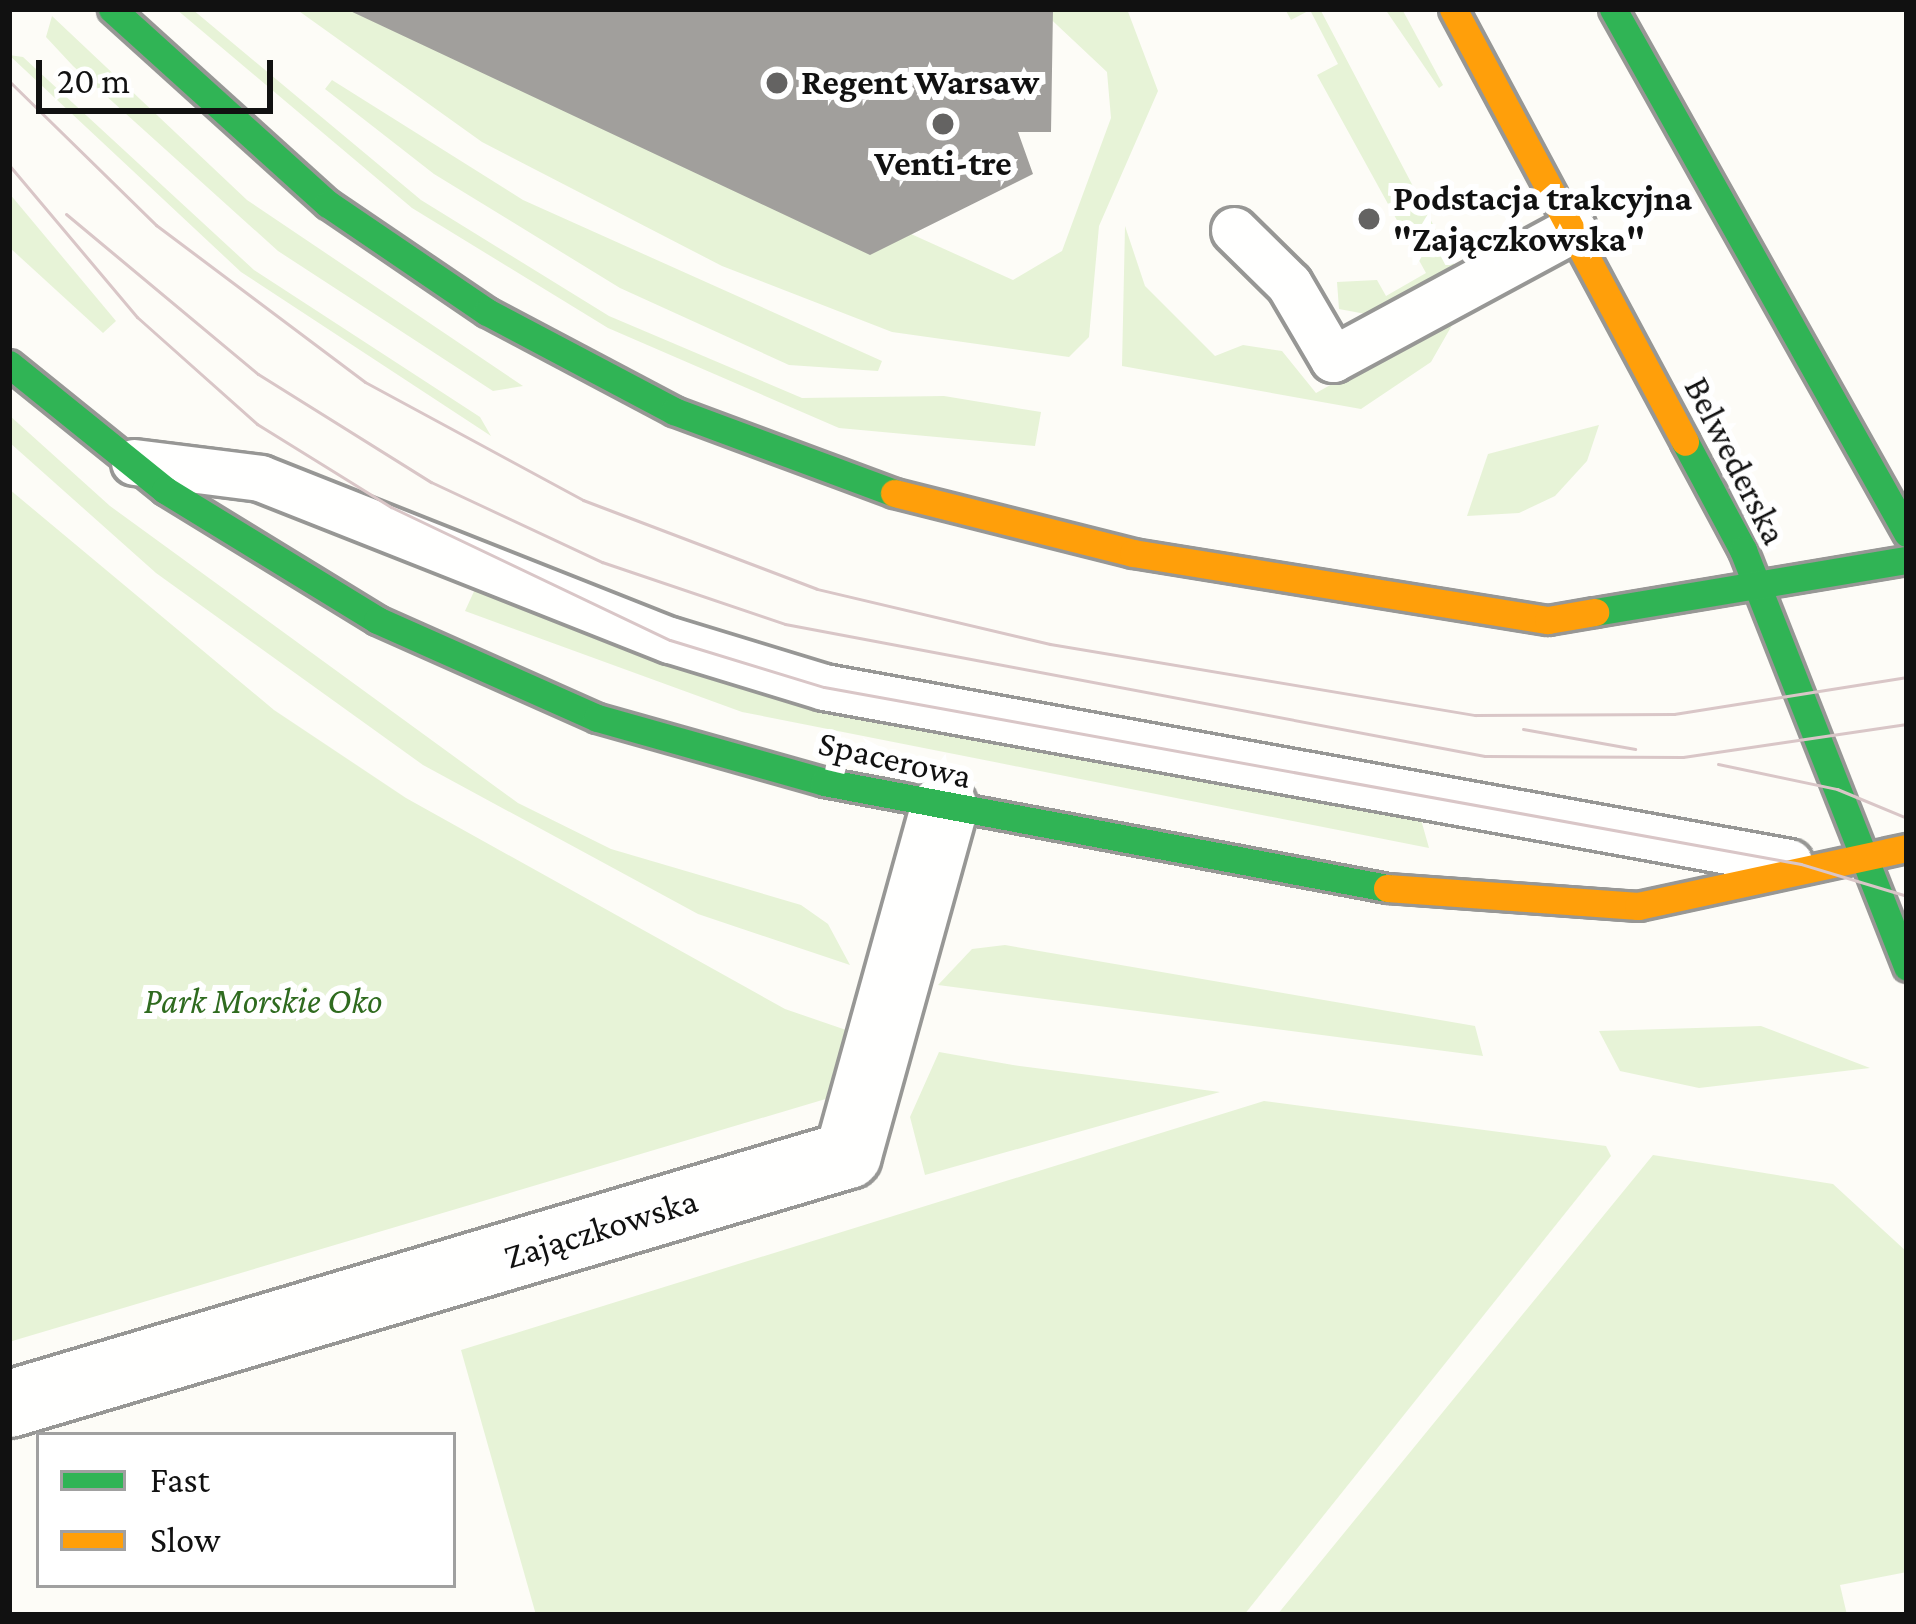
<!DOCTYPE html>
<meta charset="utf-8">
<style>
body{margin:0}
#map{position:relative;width:1916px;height:1624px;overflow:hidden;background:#fdfcf7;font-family:"Crimson Pro",serif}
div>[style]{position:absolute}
.green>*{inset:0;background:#e7f3d7}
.building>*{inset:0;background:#a19f9c}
.roads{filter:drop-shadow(3px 0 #979795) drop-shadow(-3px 0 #979795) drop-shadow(0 3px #979795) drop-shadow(0 -3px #979795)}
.lane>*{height:45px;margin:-22.5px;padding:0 22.5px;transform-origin:22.5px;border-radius:22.5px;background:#fffffe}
.street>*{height:66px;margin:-33px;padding:0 33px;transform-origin:33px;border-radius:33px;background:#fffffe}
.fast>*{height:27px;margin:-13.5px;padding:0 13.5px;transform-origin:13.5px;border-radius:13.5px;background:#30b455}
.slow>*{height:27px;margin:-13.5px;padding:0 13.5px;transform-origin:13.5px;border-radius:13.5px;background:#ff9f0a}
.tram>*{height:3px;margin:-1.5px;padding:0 1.5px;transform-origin:1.5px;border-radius:1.5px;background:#d9c6c7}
.dots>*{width:33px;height:33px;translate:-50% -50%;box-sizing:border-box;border:6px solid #fff;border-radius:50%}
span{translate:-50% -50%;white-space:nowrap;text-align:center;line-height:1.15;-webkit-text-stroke:12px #fff;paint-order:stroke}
.poi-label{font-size:36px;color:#111;font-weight:700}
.left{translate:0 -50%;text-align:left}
.street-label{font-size:36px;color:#111}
.park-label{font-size:36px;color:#2f6b1f;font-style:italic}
.frame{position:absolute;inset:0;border:12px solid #111;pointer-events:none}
.legend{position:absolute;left:36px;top:1432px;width:420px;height:156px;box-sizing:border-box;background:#fff;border:3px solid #a0a0a0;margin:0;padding:15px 21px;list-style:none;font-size:36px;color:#111}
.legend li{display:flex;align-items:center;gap:24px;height:60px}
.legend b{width:60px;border:3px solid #a0a0a0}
.scale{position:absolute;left:36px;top:60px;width:237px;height:54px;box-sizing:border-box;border:6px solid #111;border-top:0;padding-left:15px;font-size:36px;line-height:42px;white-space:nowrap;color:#111;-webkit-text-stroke:9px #fff;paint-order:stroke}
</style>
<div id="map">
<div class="green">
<i style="clip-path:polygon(176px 9px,192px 9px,421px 200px,609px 316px,802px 398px,944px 396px,1041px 412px,1035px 446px,839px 428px,608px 328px,412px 208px)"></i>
<i style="clip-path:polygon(296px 9px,412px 9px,1013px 280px,1062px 251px,1111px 118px,1107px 72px,1040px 9px,1127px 9px,1158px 91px,1099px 226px,1089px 337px,1069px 357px,892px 332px,722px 266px,482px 142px)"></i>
<i style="clip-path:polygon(1285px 9px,1320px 9px,1457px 270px,1371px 315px,1339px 309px,1337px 282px,1377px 280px,1386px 296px,1426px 273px,1317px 75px,1338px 64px,1310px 10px,1291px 20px)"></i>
<i style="clip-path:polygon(1385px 9px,1402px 9px,1443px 85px,1439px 88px)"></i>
<i style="clip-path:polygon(52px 16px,247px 200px,523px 386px,493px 391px,278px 251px,73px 66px,46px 37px)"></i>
<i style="clip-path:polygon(9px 55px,23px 57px,254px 270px,480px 417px,491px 436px,241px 272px)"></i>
<i style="clip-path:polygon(332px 80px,523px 200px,882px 361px,878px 371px,789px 365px,620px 288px,434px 174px,325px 89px)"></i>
<i style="clip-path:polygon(9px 193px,116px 321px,103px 333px,9px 247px)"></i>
<i style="clip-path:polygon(1125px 226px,1145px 286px,1215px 356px,1243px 345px,1282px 351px,1316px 393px,1459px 313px,1431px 362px,1361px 409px,1122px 366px)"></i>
<i style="clip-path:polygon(9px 415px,110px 506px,518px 803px,611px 849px,801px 905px,828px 924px,850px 965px,698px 914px,423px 765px,156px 573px,9px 442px)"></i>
<i style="clip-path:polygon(1599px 425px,1587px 461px,1555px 496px,1519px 513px,1467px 516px,1488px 454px)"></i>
<i style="clip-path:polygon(9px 489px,274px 710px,406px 798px,785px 1009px,849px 1031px,829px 1098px,9px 1342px)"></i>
<i style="clip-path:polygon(476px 587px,804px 704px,1420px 816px,1429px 848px,742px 712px,465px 611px)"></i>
<i style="clip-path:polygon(1005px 945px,1475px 1026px,1483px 1056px,938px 985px,972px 949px)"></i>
<i style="clip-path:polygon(1761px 1026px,1870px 1068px,1699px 1088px,1620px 1071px,1599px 1031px)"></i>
<i style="clip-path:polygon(939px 1052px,1013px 1065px,1220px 1092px,925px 1175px,910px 1117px)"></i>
<i style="clip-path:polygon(1264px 1101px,1606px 1146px,1611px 1156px,1244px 1615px,536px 1615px,461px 1350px)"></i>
<i style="clip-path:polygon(1653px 1155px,1833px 1184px,1907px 1252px,1907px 1572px,1840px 1585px,1847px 1615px,1277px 1615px)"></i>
</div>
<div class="building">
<i style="clip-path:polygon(346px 9px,1053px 9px,1051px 132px,1018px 132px,1033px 174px,870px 255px)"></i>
</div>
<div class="roads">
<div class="lane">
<i style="left:1234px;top:230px;width:77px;rotate:44.5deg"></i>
<i style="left:1289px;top:284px;width:87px;rotate:59.6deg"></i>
<i style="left:1333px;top:359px;width:273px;rotate:-28.4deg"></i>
<i style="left:134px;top:462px;width:127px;rotate:7.2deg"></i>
<i style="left:260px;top:478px;width:441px;rotate:21.6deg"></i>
<i style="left:670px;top:640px;width:161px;rotate:17deg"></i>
<i style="left:824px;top:687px;width:981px;rotate:10.28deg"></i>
</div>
<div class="street">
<i style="left:9px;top:1404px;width:875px;rotate:-16.53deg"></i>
<i style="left:848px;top:1155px;width:360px;rotate:-74.5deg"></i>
</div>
<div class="fast">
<i style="left:112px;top:9px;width:291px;rotate:42.1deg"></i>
<i style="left:328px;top:204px;width:192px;rotate:34.2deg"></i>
<i style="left:487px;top:312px;width:212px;rotate:27.9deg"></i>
<i style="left:674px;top:411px;width:235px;rotate:20.4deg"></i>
<i style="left:1613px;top:9px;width:601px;rotate:60.7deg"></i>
<i style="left:9px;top:364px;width:201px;rotate:38.9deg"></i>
<i style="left:165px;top:490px;width:249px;rotate:31.5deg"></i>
<i style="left:377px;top:620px;width:241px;rotate:24deg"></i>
<i style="left:597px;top:718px;width:236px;rotate:15.7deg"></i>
<i style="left:824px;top:782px;width:573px;rotate:10.66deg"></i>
<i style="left:1685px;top:442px;width:123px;rotate:61.8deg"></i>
<i style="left:1743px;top:550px;width:448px;rotate:68.5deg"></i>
<i style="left:1595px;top:612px;width:316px;rotate:-9.5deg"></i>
</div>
<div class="slow">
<i style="left:1453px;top:9px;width:491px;rotate:61.8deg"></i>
<i style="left:894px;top:493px;width:246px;rotate:14.1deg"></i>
<i style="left:1133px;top:553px;width:420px;rotate:9.2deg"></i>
<i style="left:1548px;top:620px;width:48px;rotate:-9.7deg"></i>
<i style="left:1387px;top:888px;width:252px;rotate:4.1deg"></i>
<i style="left:1638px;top:906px;width:275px;rotate:-12.2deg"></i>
</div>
</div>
<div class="tram">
<i style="left:9px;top:81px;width:206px;rotate:44.4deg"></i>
<i style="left:156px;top:225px;width:261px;rotate:36.9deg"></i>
<i style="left:365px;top:382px;width:248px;rotate:28.4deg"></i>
<i style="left:583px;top:500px;width:250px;rotate:20.8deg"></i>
<i style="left:817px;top:589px;width:239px;rotate:13.3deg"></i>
<i style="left:1050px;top:644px;width:431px;rotate:9.5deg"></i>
<i style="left:1475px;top:715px;width:199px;rotate:-0.3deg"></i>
<i style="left:1674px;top:714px;width:236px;rotate:-9deg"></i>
<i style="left:9px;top:165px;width:199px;rotate:49.9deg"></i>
<i style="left:137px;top:317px;width:161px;rotate:41.7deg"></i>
<i style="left:257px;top:424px;width:158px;rotate:31.8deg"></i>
<i style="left:391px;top:507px;width:309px;rotate:25.5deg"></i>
<i style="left:670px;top:640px;width:161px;rotate:17deg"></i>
<i style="left:824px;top:687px;width:993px;rotate:10.27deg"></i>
<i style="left:1801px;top:864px;width:111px;rotate:16.8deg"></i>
<i style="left:66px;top:214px;width:250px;rotate:39.8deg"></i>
<i style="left:258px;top:374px;width:204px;rotate:32deg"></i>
<i style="left:431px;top:482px;width:189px;rotate:25.1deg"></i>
<i style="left:602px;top:562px;width:193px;rotate:18.7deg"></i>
<i style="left:785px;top:624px;width:712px;rotate:10.68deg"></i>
<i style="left:1485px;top:756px;width:198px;rotate:0.3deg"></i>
<i style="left:1683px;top:757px;width:226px;rotate:-8.4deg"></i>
<i style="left:1523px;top:729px;width:114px;rotate:10.1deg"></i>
<i style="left:1718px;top:764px;width:122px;rotate:11.9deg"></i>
<i style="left:1837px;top:789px;width:76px;rotate:22.5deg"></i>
</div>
<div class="dots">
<i style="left:777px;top:83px;background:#646362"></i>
<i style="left:943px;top:124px;background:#646362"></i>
<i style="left:1369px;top:219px;background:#646362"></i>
</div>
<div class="poi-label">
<span class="left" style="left:801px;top:83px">Regent Warsaw</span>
<span style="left:943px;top:164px">Venti-tre</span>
<span class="left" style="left:1393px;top:219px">Podstacja trakcyjna<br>"Zajączkowska"</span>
</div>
<div class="street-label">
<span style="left:1735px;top:461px;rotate:63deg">Belwederska</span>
<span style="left:895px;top:760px;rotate:13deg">Spacerowa</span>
<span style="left:601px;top:1229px;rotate:-17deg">Zajączkowska</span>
</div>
<div class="park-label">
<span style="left:263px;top:1002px">Park Morskie Oko</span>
</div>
<div class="frame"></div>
<ul class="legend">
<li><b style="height:15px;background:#30b455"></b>Fast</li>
<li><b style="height:15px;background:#ff9f0a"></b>Slow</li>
</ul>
<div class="scale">20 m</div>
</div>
